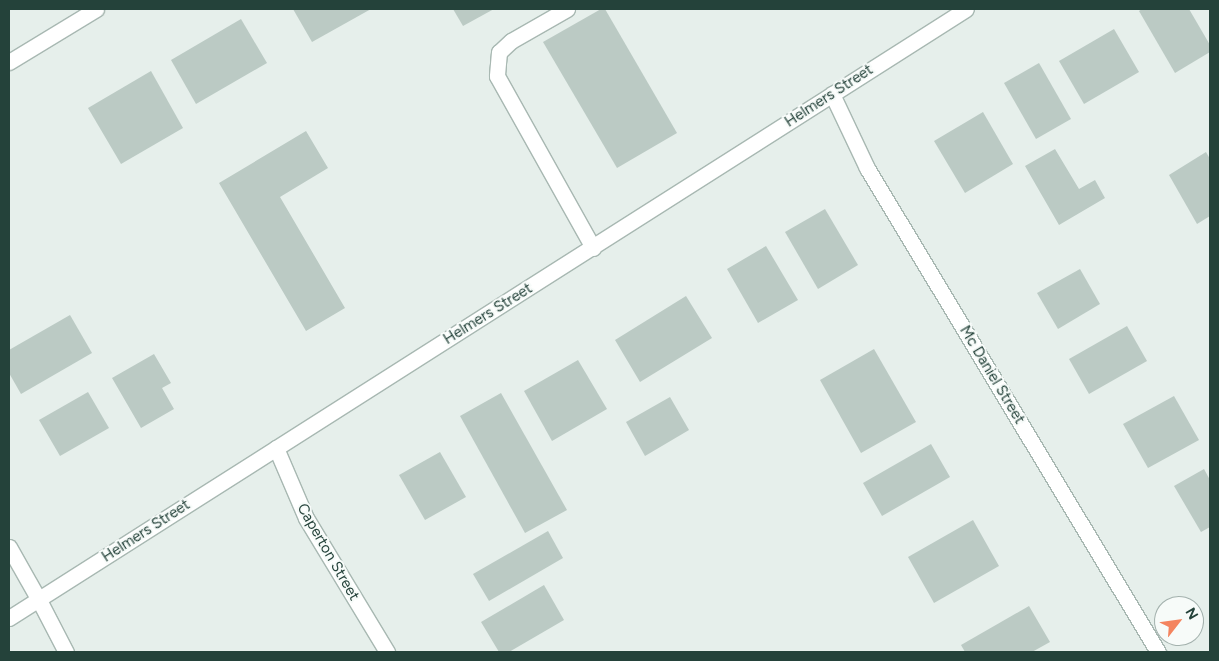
<!DOCTYPE html>
<style>
body{margin:0}
#map{position:relative;width:1219px;height:661px;overflow:hidden;background:#e6efeb;font-family:Figtree,sans-serif}
div>[style]{position:absolute}
.building>*{inset:0;background:#bbcac4}
.roads{filter:drop-shadow(1px 0 #a8b8b2) drop-shadow(-1px 0 #a8b8b2) drop-shadow(0 1px #a8b8b2) drop-shadow(0 -1px #a8b8b2)}
.service>*{height:15px;margin:-7.5px;padding:0 7.5px;transform-origin:7.5px;border-radius:7.5px;background:#fff}
.minor>*{height:15px;margin:-7.5px;padding:0 7.5px;transform-origin:7.5px;border-radius:7.5px;background:#fff}
span{translate:-50% -50%;white-space:nowrap;text-align:center;line-height:1.15;-webkit-text-stroke:4px #f7fbf9;paint-order:stroke}
.street-label{font-size:15px;color:#24423a}
.frame{position:absolute;inset:0;border:10px solid #24423a;pointer-events:none}
.north{position:absolute;left:1154px;top:596px;width:50px;height:50px;box-sizing:border-box;background:#f7fbf9;border:1px solid #a3b1ad;border-radius:50%;rotate:60deg;font-size:14px;font-weight:700;line-height:20px;text-align:center;color:#24423a}
.north::after{content:'';display:block;margin:auto;width:18px;height:22px;background:#f4845f;clip-path:polygon(50% 0,100% 100%,50% 72%,0 100%)}
</style>
<div id="map">
<div class="building">
<i style="clip-path:polygon(293px 9px,371px 9px,312px 42px)"></i>
<i style="clip-path:polygon(453px 9px,494px 9px,463px 26px)"></i>
<i style="clip-path:polygon(601px 9px,605px 9px,677px 133px,617px 168px,543px 42px)"></i>
<i style="clip-path:polygon(1142px 9px,1189px 9px,1210px 45px,1210px 52px,1175px 73px,1139px 11px)"></i>
<i style="clip-path:polygon(241px 19px,267px 63px,196px 104px,171px 60px)"></i>
<i style="clip-path:polygon(1114px 29px,1139px 72px,1084px 104px,1059px 61px)"></i>
<i style="clip-path:polygon(1039px 63px,1071px 119px,1036px 139px,1004px 83px)"></i>
<i style="clip-path:polygon(151px 71px,183px 128px,121px 164px,88px 108px)"></i>
<i style="clip-path:polygon(983px 112px,1013px 164px,965px 193px,934px 141px)"></i>
<i style="clip-path:polygon(306px 131px,328px 168px,280px 197px,345px 308px,306px 331px,219px 183px)"></i>
<i style="clip-path:polygon(1055px 149px,1079px 189px,1095px 180px,1105px 198px,1059px 225px,1025px 166px)"></i>
<i style="clip-path:polygon(1206px 152px,1210px 159px,1210px 216px,1197px 224px,1169px 175px)"></i>
<i style="clip-path:polygon(825px 209px,858px 265px,818px 289px,785px 232px)"></i>
<i style="clip-path:polygon(766px 246px,798px 300px,758px 323px,727px 269px)"></i>
<i style="clip-path:polygon(1080px 269px,1100px 304px,1058px 329px,1037px 293px)"></i>
<i style="clip-path:polygon(686px 296px,712px 338px,640px 382px,615px 340px)"></i>
<i style="clip-path:polygon(70px 315px,92px 353px,21px 394px,9px 373px,9px 350px)"></i>
<i style="clip-path:polygon(1127px 326px,1147px 361px,1089px 394px,1069px 359px)"></i>
<i style="clip-path:polygon(874px 349px,916px 422px,861px 453px,820px 380px)"></i>
<i style="clip-path:polygon(154px 354px,171px 383px,162px 388px,174px 409px,141px 428px,112px 378px)"></i>
<i style="clip-path:polygon(578px 360px,607px 409px,552px 441px,524px 391px)"></i>
<i style="clip-path:polygon(88px 392px,109px 428px,60px 456px,39px 420px)"></i>
<i style="clip-path:polygon(501px 393px,567px 510px,525px 533px,460px 416px)"></i>
<i style="clip-path:polygon(1174px 396px,1199px 440px,1148px 468px,1123px 424px)"></i>
<i style="clip-path:polygon(670px 397px,689px 430px,645px 456px,626px 422px)"></i>
<i style="clip-path:polygon(931px 444px,950px 477px,882px 516px,863px 483px)"></i>
<i style="clip-path:polygon(440px 452px,466px 497px,425px 520px,399px 475px)"></i>
<i style="clip-path:polygon(1204px 469px,1210px 480px,1210px 527px,1201px 532px,1174px 486px)"></i>
<i style="clip-path:polygon(973px 520px,999px 566px,934px 603px,908px 557px)"></i>
<i style="clip-path:polygon(548px 531px,563px 558px,489px 601px,473px 574px)"></i>
<i style="clip-path:polygon(544px 585px,564px 620px,509px 652px,499px 652px,481px 622px)"></i>
<i style="clip-path:polygon(1029px 606px,1050px 642px,1032px 652px,965px 652px,961px 645px)"></i>
</div>
<div class="roads">
<div class="service">
<i style="left:567px;top:9px;width:64px;rotate:150.3deg"></i>
<i style="left:511px;top:41px;width:16px;rotate:137deg"></i>
<i style="left:499px;top:52px;width:24px;rotate:95deg"></i>
<i style="left:497px;top:76px;width:197px;rotate:60.8deg"></i>
<i style="left:39px;top:600px;width:59px;rotate:62.6deg"></i>
</div>
<div class="minor">
<i style="left:9px;top:62px;width:102px;rotate:-31.3deg"></i>
<i style="left:832px;top:94px;width:82px;rotate:64.7deg"></i>
<i style="left:867px;top:168px;width:565px;rotate:58.98deg"></i>
<i style="left:276px;top:448px;width:76px;rotate:66.8deg"></i>
<i style="left:306px;top:518px;width:157px;rotate:58.8deg"></i>
<i style="left:9px;top:547px;width:61px;rotate:60.5deg"></i>
<i style="left:9px;top:618px;width:1134px;rotate:-32.47deg"></i>
</div>
</div>
<div class="street-label">
<span style="left:829px;top:96px;rotate:-33deg">Helmers Street</span>
<span style="left:488px;top:314px;rotate:-32deg">Helmers Street</span>
<span style="left:992px;top:375px;rotate:59deg">Mc Daniel Street</span>
<span style="left:146px;top:531px;rotate:-33deg">Helmers Street</span>
<span style="left:328px;top:552px;rotate:60deg">Caperton Street</span>
</div>
<div class="frame"></div>
<div class="north">N</div>
</div>
